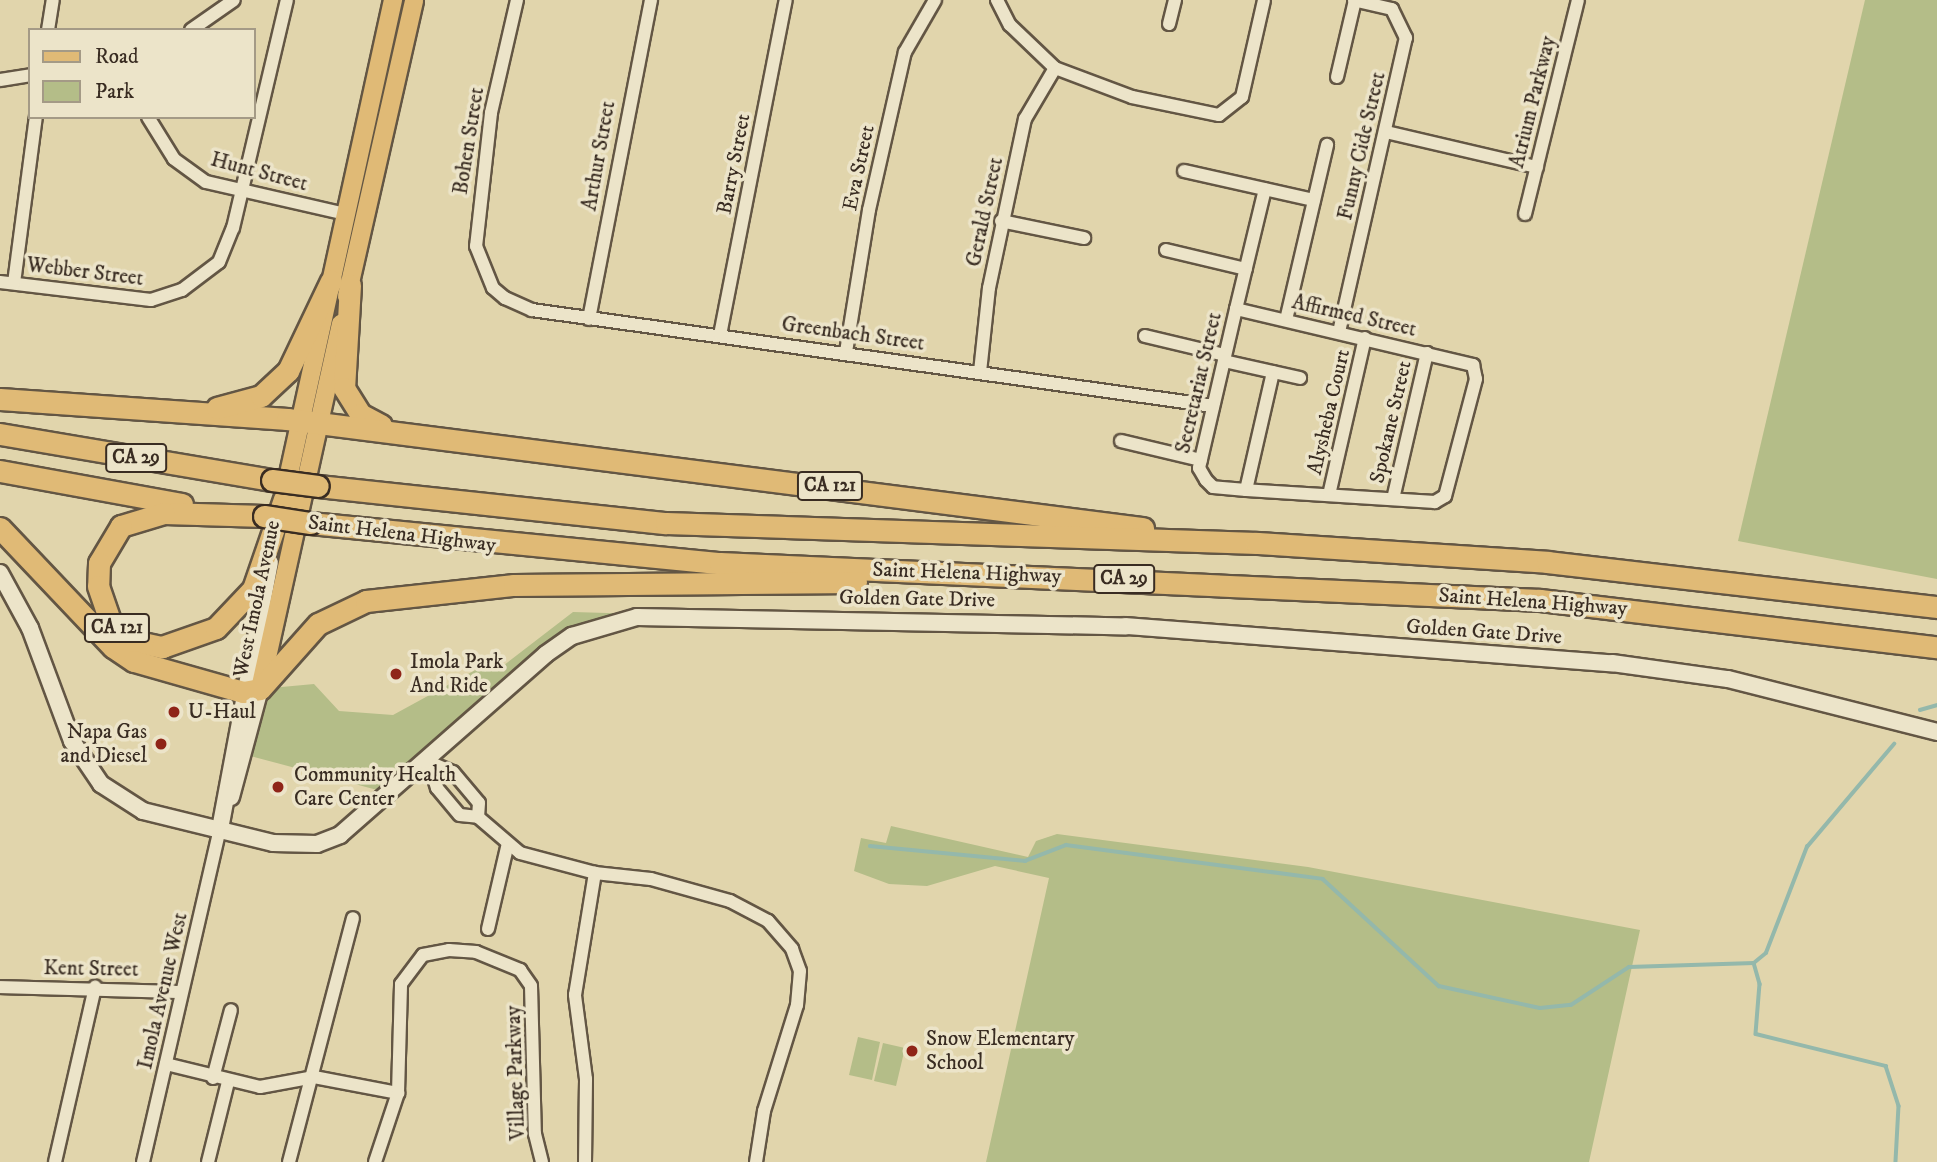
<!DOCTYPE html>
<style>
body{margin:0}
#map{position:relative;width:1937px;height:1162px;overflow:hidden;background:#e1d5ac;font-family:"IM FELL DW Pica",serif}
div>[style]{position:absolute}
.green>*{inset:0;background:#b4bd88}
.stream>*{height:3.5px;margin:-1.75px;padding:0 1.75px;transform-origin:1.75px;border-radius:1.75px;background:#94b8ab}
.roads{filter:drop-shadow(2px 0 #635644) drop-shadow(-2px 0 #635644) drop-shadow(0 2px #635644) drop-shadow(0 -2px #635644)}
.street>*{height:12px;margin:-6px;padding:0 6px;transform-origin:6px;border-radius:6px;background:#ece4c9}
.secondary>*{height:16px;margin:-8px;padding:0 8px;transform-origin:8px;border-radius:8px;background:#ece4c9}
.primary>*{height:18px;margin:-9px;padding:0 9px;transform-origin:9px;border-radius:9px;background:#e0ba76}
.highway>*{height:21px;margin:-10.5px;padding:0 10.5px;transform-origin:10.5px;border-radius:10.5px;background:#e0ba76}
.bridges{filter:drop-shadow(2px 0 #392c22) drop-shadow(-2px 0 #392c22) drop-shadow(0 2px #392c22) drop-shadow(0 -2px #392c22)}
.highway-bridge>*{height:21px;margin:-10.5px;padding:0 10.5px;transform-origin:10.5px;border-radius:10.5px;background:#e0ba76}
.dots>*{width:19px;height:19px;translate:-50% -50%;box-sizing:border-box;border:4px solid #ece4c9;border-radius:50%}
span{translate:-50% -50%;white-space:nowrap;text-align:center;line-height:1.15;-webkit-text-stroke:7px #ece4c9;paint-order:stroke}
.shield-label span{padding:2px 5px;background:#ece4c9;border:2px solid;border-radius:5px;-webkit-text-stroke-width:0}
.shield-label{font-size:19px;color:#392c22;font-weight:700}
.street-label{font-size:21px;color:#392c22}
.poi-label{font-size:21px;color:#392c22}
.left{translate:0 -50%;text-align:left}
.right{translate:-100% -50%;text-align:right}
.legend{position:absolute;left:28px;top:28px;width:228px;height:91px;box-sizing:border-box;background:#ece4c9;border:2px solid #a49a86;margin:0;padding:9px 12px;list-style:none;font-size:21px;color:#392c22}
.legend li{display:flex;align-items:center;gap:14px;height:35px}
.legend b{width:35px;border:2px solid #a49a86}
</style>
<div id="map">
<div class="green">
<i style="clip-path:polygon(1865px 0,1937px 0,1937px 579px,1738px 541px)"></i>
<i style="clip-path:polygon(573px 612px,676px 615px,572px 636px,392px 794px,247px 755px,260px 689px,314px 684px,339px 711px,393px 715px,490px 662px,499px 669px)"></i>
<i style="clip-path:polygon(891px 826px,1028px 857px,1036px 841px,1057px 834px,1308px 867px,1640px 930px,1589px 1162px,986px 1162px,1049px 878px,995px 866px,927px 886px,889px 884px,854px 871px,861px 838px,886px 843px)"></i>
<i style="clip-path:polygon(858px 1037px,880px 1042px,872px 1080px,849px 1075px)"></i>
<i style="clip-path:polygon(883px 1043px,905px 1048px,896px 1086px,874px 1081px)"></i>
</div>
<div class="stream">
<i style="left:1920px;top:710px;width:18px;rotate:-16deg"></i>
<i style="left:870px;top:846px;width:156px;rotate:5.5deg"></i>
<i style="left:1025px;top:861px;width:44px;rotate:-21.3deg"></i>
<i style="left:1066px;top:845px;width:259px;rotate:7.5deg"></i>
<i style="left:1323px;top:879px;width:158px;rotate:42.7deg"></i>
<i style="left:1439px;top:986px;width:103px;rotate:12.3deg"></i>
<i style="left:1540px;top:1008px;width:31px;rotate:-6deg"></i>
<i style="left:1571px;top:1005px;width:69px;rotate:-33.2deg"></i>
<i style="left:1629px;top:967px;width:125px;rotate:-1.8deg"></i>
<i style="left:1754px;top:963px;width:22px;rotate:74deg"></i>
<i style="left:1760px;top:984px;width:50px;rotate:94.6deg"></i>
<i style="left:1756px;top:1034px;width:134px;rotate:13.8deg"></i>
<i style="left:1886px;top:1066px;width:42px;rotate:72deg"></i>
<i style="left:1899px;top:1106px;width:56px;rotate:93.1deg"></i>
<i style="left:1755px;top:962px;width:14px;rotate:-39deg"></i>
<i style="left:1766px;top:953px;width:114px;rotate:-68.9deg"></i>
<i style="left:1807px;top:847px;width:135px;rotate:-49.8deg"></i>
</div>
<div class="roads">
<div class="street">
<i style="left:517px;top:0;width:116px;rotate:103deg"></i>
<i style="left:491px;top:113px;width:134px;rotate:96.4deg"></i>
<i style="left:476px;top:246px;width:45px;rotate:68deg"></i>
<i style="left:493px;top:288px;width:16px;rotate:40deg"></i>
<i style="left:505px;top:298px;width:30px;rotate:24deg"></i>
<i style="left:532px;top:310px;width:688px;rotate:8.02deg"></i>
<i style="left:997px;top:0;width:28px;rotate:63deg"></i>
<i style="left:1010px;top:25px;width:62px;rotate:43.7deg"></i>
<i style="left:1055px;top:68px;width:82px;rotate:20.6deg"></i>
<i style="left:1132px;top:97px;width:89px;rotate:11.7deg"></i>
<i style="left:1219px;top:115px;width:29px;rotate:-38deg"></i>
<i style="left:1242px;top:97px;width:99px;rotate:-77.2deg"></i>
<i style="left:1169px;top:24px;width:25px;rotate:-76deg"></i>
<i style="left:48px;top:30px;width:30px;rotate:-81deg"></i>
<i style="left:191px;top:30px;width:52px;rotate:-34.9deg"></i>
<i style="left:1337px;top:77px;width:79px;rotate:-76.8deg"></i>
<i style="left:0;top:80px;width:30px;rotate:-9deg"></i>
<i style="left:148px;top:117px;width:49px;rotate:58.2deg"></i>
<i style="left:174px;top:159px;width:39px;rotate:36deg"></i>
<i style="left:206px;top:182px;width:144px;rotate:12.9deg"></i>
<i style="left:1386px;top:132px;width:155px;rotate:13.1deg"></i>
<i style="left:1184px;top:171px;width:133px;rotate:12.6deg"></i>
<i style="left:1525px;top:214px;width:220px;rotate:-76.1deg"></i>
<i style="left:1001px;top:221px;width:85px;rotate:11.6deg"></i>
<i style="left:1166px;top:250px;width:82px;rotate:13.4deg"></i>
<i style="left:0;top:282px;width:152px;rotate:6.8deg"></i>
<i style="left:151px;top:300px;width:33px;rotate:-18deg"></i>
<i style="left:182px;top:290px;width:46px;rotate:-37.1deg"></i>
<i style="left:219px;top:262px;width:37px;rotate:-68deg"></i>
<i style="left:233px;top:228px;width:234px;rotate:-76.7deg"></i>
<i style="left:14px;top:283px;width:167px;rotate:-82.5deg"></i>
<i style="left:1236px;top:309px;width:244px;rotate:13.3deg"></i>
<i style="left:1473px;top:365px;width:14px;rotate:78deg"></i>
<i style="left:1476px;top:379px;width:121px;rotate:104.8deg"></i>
<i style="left:1445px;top:496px;width:12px;rotate:149deg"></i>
<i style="left:1435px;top:502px;width:189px;rotate:-176.4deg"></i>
<i style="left:1246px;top:490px;width:33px;rotate:-175deg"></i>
<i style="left:1213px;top:487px;width:10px;rotate:-135deg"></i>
<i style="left:1206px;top:480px;width:14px;rotate:-120deg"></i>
<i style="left:1199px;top:468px;width:163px;rotate:-76.9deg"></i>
<i style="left:1236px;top:309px;width:123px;rotate:-76.4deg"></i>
<i style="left:589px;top:319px;width:325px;rotate:-79deg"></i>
<i style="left:1286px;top:320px;width:180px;rotate:-76.8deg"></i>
<i style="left:1339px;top:332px;width:302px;rotate:-77.2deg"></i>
<i style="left:1406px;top:38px;width:32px;rotate:-116deg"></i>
<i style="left:1392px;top:9px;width:39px;rotate:-167deg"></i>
<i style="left:720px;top:335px;width:341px;rotate:-78.9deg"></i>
<i style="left:1145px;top:336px;width:82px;rotate:13.4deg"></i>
<i style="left:846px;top:352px;width:144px;rotate:-80.8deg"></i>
<i style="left:869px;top:210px;width:162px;rotate:-77.2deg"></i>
<i style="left:905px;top:52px;width:60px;rotate:-60deg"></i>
<i style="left:1224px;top:361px;width:78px;rotate:12.6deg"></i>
<i style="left:980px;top:372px;width:84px;rotate:-83.9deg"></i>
<i style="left:989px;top:288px;width:173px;rotate:-78deg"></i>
<i style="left:1025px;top:119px;width:59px;rotate:-59.5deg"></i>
<i style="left:1121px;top:441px;width:82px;rotate:13.4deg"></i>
<i style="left:1246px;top:490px;width:121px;rotate:-77.1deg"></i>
<i style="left:1329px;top:495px;width:161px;rotate:-77.1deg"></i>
<i style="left:1393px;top:499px;width:150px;rotate:-76.9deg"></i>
<i style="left:429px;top:762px;width:27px;rotate:73deg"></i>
<i style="left:437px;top:788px;width:35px;rotate:50deg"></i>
<i style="left:460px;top:815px;width:18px;rotate:6deg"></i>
<i style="left:478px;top:817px;width:55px;rotate:40.6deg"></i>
<i style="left:520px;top:853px;width:78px;rotate:14.9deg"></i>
<i style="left:429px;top:762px;width:26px;rotate:23deg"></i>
<i style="left:453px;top:772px;width:40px;rotate:50deg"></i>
<i style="left:479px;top:803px;width:14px;rotate:94deg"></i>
<i style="left:488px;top:929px;width:88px;rotate:-76.9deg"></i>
<i style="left:0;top:987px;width:181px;rotate:1.6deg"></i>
<i style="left:166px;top:1064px;width:97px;rotate:13.7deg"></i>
<i style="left:260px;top:1087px;width:55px;rotate:-10.5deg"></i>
<i style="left:314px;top:1077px;width:86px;rotate:10.8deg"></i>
<i style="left:213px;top:1078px;width:70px;rotate:-75.2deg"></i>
<i style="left:55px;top:1162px;width:180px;rotate:-77.1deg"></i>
<i style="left:143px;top:1162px;width:342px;rotate:-77deg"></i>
<i style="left:208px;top:1162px;width:82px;rotate:-76deg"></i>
<i style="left:289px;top:1162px;width:252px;rotate:-75.3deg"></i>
<i style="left:375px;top:1162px;width:73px;rotate:-71.6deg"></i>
<i style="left:398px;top:1093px;width:109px;rotate:-88.4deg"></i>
<i style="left:401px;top:984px;width:36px;rotate:-53deg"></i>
<i style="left:423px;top:955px;width:26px;rotate:-11deg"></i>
<i style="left:449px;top:950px;width:27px;rotate:4deg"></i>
<i style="left:476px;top:952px;width:48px;rotate:22.2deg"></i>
<i style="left:520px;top:970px;width:19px;rotate:55deg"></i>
<i style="left:531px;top:986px;width:148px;rotate:88.5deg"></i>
<i style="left:535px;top:1134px;width:29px;rotate:76deg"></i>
<i style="left:585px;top:1162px;width:83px;rotate:-89.3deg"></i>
<i style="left:586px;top:1079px;width:85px;rotate:-97.5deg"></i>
<i style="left:575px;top:995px;width:124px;rotate:-80.7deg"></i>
<i style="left:595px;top:873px;width:56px;rotate:6.1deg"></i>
<i style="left:651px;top:879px;width:82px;rotate:15.6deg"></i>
<i style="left:730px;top:901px;width:43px;rotate:27.8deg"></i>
<i style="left:768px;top:921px;width:37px;rotate:49deg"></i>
<i style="left:792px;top:949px;width:23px;rotate:70deg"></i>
<i style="left:800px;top:971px;width:34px;rotate:95deg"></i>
<i style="left:797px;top:1005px;width:111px;rotate:107.3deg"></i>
<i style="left:764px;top:1111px;width:52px;rotate:98.9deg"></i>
</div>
<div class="secondary">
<i style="left:0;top:573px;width:63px;rotate:61.4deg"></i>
<i style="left:30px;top:628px;width:121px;rotate:69.6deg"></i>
<i style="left:72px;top:741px;width:52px;rotate:56deg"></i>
<i style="left:101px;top:784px;width:50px;rotate:32.7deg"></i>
<i style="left:143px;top:811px;width:134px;rotate:13.8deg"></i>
<i style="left:273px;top:843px;width:44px;rotate:1.3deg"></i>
<i style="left:317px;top:844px;width:25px;rotate:-21deg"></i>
<i style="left:340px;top:835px;width:274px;rotate:-41.3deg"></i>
<i style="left:546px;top:654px;width:32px;rotate:-35deg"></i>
<i style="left:572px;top:636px;width:68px;rotate:-16.3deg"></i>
<i style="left:637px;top:617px;width:489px;rotate:1.1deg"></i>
<i style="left:1126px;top:626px;width:487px;rotate:4.4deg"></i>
<i style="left:1612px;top:663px;width:117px;rotate:7.9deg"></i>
<i style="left:1728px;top:679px;width:216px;rotate:14.2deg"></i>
<i style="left:231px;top:797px;width:112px;rotate:-75deg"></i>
<i style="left:220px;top:829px;width:271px;rotate:-79.4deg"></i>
</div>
<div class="primary">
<i style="left:347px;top:296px;width:303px;rotate:-77.2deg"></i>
<i style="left:285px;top:492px;width:504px;rotate:-77.62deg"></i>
<i style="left:260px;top:689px;width:374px;rotate:-77.5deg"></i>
</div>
<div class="highway">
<i style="left:350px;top:285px;width:103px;rotate:93.3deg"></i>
<i style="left:344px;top:388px;width:31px;rotate:58deg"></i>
<i style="left:360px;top:414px;width:24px;rotate:28deg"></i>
<i style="left:0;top:399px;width:288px;rotate:4deg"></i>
<i style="left:287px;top:419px;width:863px;rotate:7.26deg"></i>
<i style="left:217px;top:408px;width:46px;rotate:-15.3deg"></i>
<i style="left:261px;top:396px;width:37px;rotate:-43deg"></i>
<i style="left:288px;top:371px;width:100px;rotate:-64.5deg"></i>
<i style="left:0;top:434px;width:276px;rotate:9.6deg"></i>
<i style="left:0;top:471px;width:185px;rotate:10.3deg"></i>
<i style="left:318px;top:486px;width:350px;rotate:6.1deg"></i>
<i style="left:666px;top:523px;width:591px;rotate:1.94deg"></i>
<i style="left:1257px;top:543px;width:291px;rotate:3.7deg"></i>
<i style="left:1547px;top:562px;width:393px;rotate:6.6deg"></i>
<i style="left:264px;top:516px;width:100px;rotate:-178.3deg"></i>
<i style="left:164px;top:513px;width:45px;rotate:163.2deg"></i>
<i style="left:121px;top:526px;width:43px;rotate:120.7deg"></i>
<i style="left:99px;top:563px;width:23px;rotate:92deg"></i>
<i style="left:98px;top:586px;width:37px;rotate:71deg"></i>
<i style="left:110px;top:621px;width:35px;rotate:37deg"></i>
<i style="left:138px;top:642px;width:25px;rotate:12deg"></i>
<i style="left:162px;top:647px;width:57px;rotate:-19.4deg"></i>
<i style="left:216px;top:628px;width:54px;rotate:-46.5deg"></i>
<i style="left:253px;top:589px;width:95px;rotate:-71deg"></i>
<i style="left:310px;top:523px;width:412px;rotate:5.6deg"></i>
<i style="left:720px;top:563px;width:821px;rotate:2.58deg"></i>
<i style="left:1540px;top:600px;width:400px;rotate:6.8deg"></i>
<i style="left:0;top:528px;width:164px;rotate:46.5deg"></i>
<i style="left:113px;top:647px;width:25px;rotate:34deg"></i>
<i style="left:134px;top:661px;width:113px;rotate:15.9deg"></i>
<i style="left:243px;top:692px;width:17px;rotate:-10deg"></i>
<i style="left:260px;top:689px;width:87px;rotate:-48.3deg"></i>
<i style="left:318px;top:624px;width:53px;rotate:-25.6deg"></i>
<i style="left:366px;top:601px;width:149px;rotate:-6.2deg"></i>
<i style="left:514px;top:585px;width:342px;rotate:-0.5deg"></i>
</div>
</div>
<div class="bridges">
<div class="highway-bridge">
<i style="left:272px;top:480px;width:46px;rotate:7.4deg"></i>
<i style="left:264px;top:516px;width:47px;rotate:8.7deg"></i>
</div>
</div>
<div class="dots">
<i style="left:396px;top:674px;background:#8f2418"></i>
<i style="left:174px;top:712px;background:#8f2418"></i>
<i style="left:161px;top:744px;background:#8f2418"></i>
<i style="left:278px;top:787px;background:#8f2418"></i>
<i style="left:912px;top:1051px;background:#8f2418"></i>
</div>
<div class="shield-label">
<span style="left:136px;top:458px">CA 29</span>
<span style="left:830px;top:486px">CA 121</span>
<span style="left:1124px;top:579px">CA 29</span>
<span style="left:117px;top:628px">CA 121</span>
</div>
<div class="street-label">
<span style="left:1533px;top:102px;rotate:-76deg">Atrium Parkway</span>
<span style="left:469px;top:141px;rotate:-81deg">Bohen Street</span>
<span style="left:1362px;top:146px;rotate:-77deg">Funny Cide Street</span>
<span style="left:599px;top:156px;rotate:-80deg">Arthur Street</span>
<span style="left:734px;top:164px;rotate:-79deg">Barry Street</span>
<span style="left:859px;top:168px;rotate:-78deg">Eva Street</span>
<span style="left:259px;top:172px;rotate:15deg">Hunt Street</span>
<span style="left:985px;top:212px;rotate:-78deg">Gerald Street</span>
<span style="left:85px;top:272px;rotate:7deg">Webber Street</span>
<span style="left:1354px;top:316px;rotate:13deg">Affirmed Street</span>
<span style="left:853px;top:334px;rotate:8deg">Greenbach Street</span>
<span style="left:1199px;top:383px;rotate:-77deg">Secretariat Street</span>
<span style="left:1329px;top:412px;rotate:-77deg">Alysheba Court</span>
<span style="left:1391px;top:422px;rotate:-77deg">Spokane Street</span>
<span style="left:402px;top:534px;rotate:7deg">Saint Helena Highway</span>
<span style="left:967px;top:573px;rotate:2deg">Saint Helena Highway</span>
<span style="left:257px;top:599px;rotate:-78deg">West Imola Avenue</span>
<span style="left:917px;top:599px;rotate:1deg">Golden Gate Drive</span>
<span style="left:1533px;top:602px;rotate:4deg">Saint Helena Highway</span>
<span style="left:1484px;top:632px;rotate:4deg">Golden Gate Drive</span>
<span style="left:91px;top:969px;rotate:1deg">Kent Street</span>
<span style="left:163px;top:991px;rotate:-77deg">Imola Avenue West</span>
<span style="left:516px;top:1073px;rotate:-92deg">Village Parkway</span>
</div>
<div class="poi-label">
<span class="left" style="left:410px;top:674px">Imola Park<br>And Ride</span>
<span class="left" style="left:188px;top:712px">U-Haul</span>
<span class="right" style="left:147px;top:744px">Napa Gas<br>and Diesel</span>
<span class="left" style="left:294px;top:787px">Community Health<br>Care Center</span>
<span class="left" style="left:926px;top:1051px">Snow Elementary<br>School</span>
</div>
<ul class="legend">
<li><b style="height:9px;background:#e0ba76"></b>Road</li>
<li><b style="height:19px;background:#b4bd88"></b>Park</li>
</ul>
</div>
